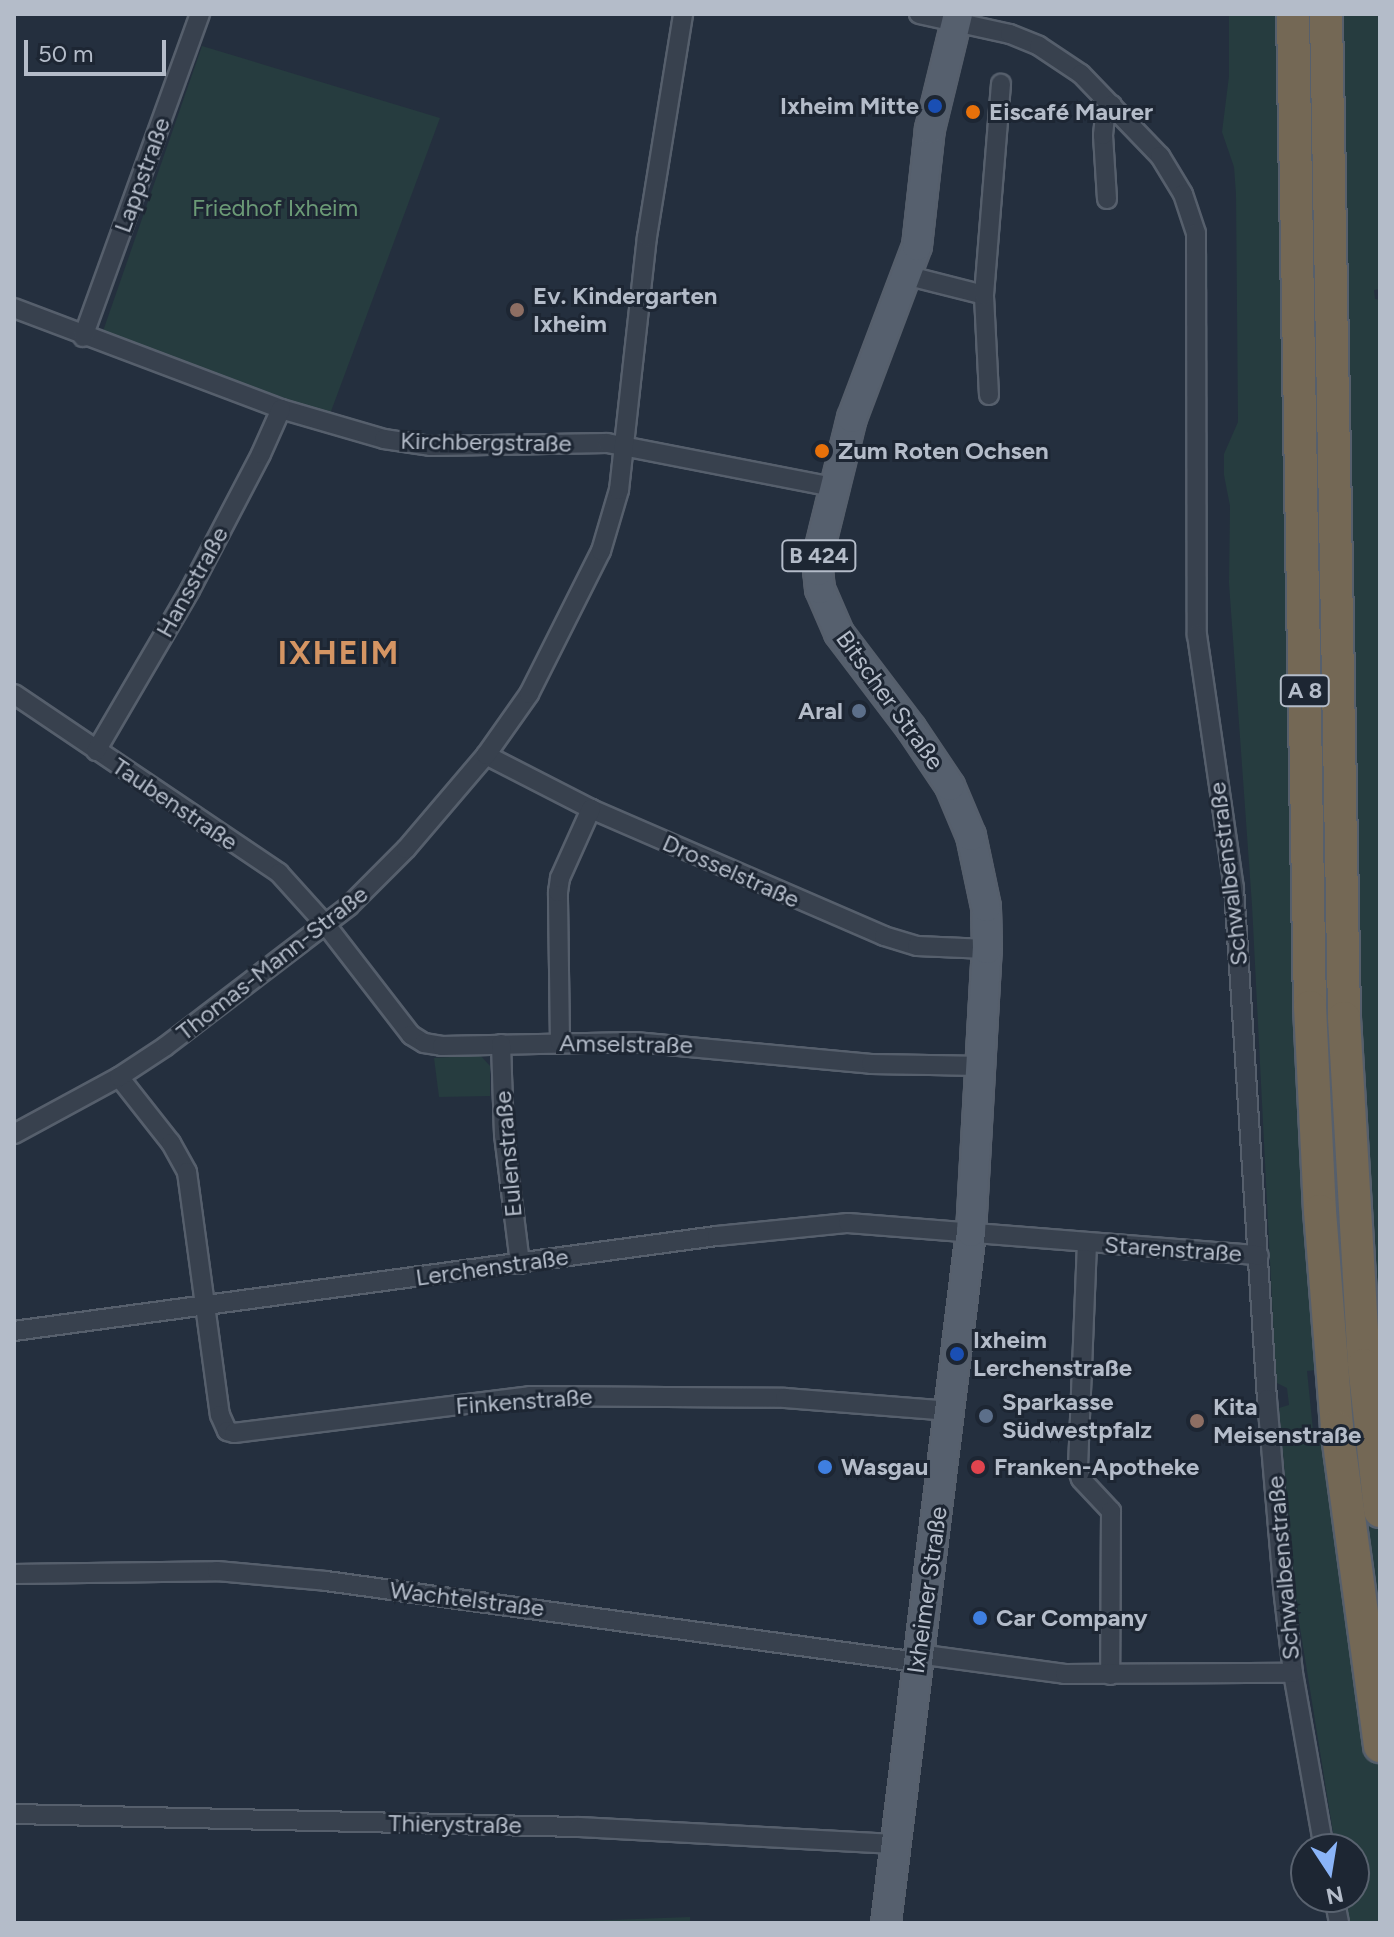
<!DOCTYPE html>
<meta charset="utf-8">
<style>
body{margin:0}
#map{position:relative;width:1394px;height:1937px;overflow:hidden;background:#242f3e;font-family:Figtree,sans-serif}
div>[style]{position:absolute}
.green>*{inset:0;background:#263c3f}
.roads{filter:drop-shadow(2px 0 #565f6c) drop-shadow(-2px 0 #565f6c) drop-shadow(0 2px #565f6c) drop-shadow(0 -2px #565f6c)}
.street>*{height:18px;margin:-9px;padding:0 9px;transform-origin:9px;border-radius:9px;background:#38414e}
.primary>*{height:28px;margin:-14px;padding:0 14px;transform-origin:14px;border-radius:14px;background:#56606e}
.highway>*{height:32px;margin:-16px;padding:0 16px;transform-origin:16px;border-radius:16px;background:#746855}
.dots>*{width:22px;height:22px;translate:-50% -50%;box-sizing:border-box;border:4px solid #1d2633;border-radius:50%}
span{translate:-50% -50%;white-space:nowrap;text-align:center;line-height:1.15;-webkit-text-stroke:6px #1d2633;paint-order:stroke}
.shield-label span{padding:2px 6px;background:#1d2633;border:2px solid;border-radius:6px;-webkit-text-stroke-width:0}
.shield-label{font-size:22px;color:#b4bcc9;font-weight:700}
.poi-label{font-size:24px;color:#b4bcc9;font-weight:700}
.right{translate:-100% -50%;text-align:right}
.left{translate:0 -50%;text-align:left}
.street-label{font-size:24px;color:#b4bcc9}
.park-label{font-size:24px;color:#6b9a76}
.district-label{font-size:32px;color:#d59563;font-weight:700;letter-spacing:2px}
.frame{position:absolute;inset:0;border:16px solid #b4bcc9;pointer-events:none}
.north{position:absolute;left:1290px;top:1833px;width:80px;height:80px;box-sizing:border-box;background:#1d2633;border:2px solid #59626f;border-radius:50%;rotate:168deg;font-size:22px;font-weight:700;line-height:32px;text-align:center;color:#b4bcc9}
.north::after{content:'';display:block;margin:auto;width:28px;height:36px;background:#8ab4f8;clip-path:polygon(50% 0,100% 100%,50% 72%,0 100%)}
.scale{position:absolute;left:24px;top:40px;width:142px;height:36px;box-sizing:border-box;border:4px solid #b4bcc9;border-top:0;padding-left:10px;font-size:24px;line-height:28px;white-space:nowrap;color:#b4bcc9;-webkit-text-stroke:6px #1d2633;paint-order:stroke}
</style>
<div id="map">
<div class="green">
<i style="clip-path:polygon(1229px 14px,1380px 14px,1380px 289px,1374px 290px,1375px 299px,1380px 300px,1380px 1363px,1307px 1371px,1313px 1430px,1380px 1423px,1380px 1923px,1350px 1923px,1345px 1897px,1354px 1897px,1354px 1849px,1336px 1849px,1333px 1832px,1297px 1609px,1279px 1408px,1289px 1405px,1287px 1388px,1277px 1383px,1275px 1360px,1252px 905px,1229px 583px,1230px 506px,1224px 475px,1224px 454px,1238px 422px,1236px 194px,1234px 167px,1222px 132px,1229px 76px)"></i>
<i style="clip-path:polygon(202px 46px,440px 118px,330px 414px,102px 334px)"></i>
<i style="clip-path:polygon(480px 1055px,490px 1066px,490px 1096px,439px 1097px,434px 1058px)"></i>
<i style="clip-path:polygon(690px 1917px,690px 1923px,528px 1923px)"></i>
</div>
<div class="roads">
<div class="street">
<i style="left:919px;top:14px;width:93px;rotate:12.4deg"></i>
<i style="left:1010px;top:34px;width:31px;rotate:22deg"></i>
<i style="left:1039px;top:46px;width:50px;rotate:33.7deg"></i>
<i style="left:1081px;top:74px;width:114px;rotate:46.1deg"></i>
<i style="left:1160px;top:156px;width:44px;rotate:58.8deg"></i>
<i style="left:1183px;top:194px;width:41px;rotate:71.6deg"></i>
<i style="left:1196px;top:233px;width:402px;rotate:89.9deg"></i>
<i style="left:1197px;top:635px;width:256px;rotate:81.7deg"></i>
<i style="left:1234px;top:888px;width:512px;rotate:86.31deg"></i>
<i style="left:1267px;top:1399px;width:199px;rotate:85.1deg"></i>
<i style="left:1284px;top:1597px;width:77px;rotate:83.2deg"></i>
<i style="left:1293px;top:1673px;width:179px;rotate:80deg"></i>
<i style="left:1107px;top:199px;width:64px;rotate:-93.6deg"></i>
<i style="left:1103px;top:135px;width:19px;rotate:-84deg"></i>
<i style="left:1105px;top:116px;width:13px;rotate:-58deg"></i>
<i style="left:909px;top:276px;width:77px;rotate:14.2deg"></i>
<i style="left:14px;top:308px;width:285px;rotate:20.7deg"></i>
<i style="left:281px;top:409px;width:107px;rotate:16.2deg"></i>
<i style="left:384px;top:439px;width:48px;rotate:8.5deg"></i>
<i style="left:431px;top:446px;width:176px;rotate:-1deg"></i>
<i style="left:607px;top:443px;width:231px;rotate:11deg"></i>
<i style="left:83px;top:337px;width:344px;rotate:-70.1deg"></i>
<i style="left:989px;top:395px;width:100px;rotate:-92.9deg"></i>
<i style="left:984px;top:295px;width:212px;rotate:-85.4deg"></i>
<i style="left:14px;top:694px;width:320px;rotate:34deg"></i>
<i style="left:279px;top:873px;width:70px;rotate:47.9deg"></i>
<i style="left:326px;top:925px;width:139px;rotate:52.3deg"></i>
<i style="left:411px;top:1035px;width:15px;rotate:32deg"></i>
<i style="left:424px;top:1043px;width:18px;rotate:9deg"></i>
<i style="left:442px;top:1046px;width:193px;rotate:-1.2deg"></i>
<i style="left:635px;top:1042px;width:237px;rotate:5.3deg"></i>
<i style="left:871px;top:1064px;width:110px;rotate:1deg"></i>
<i style="left:96px;top:751px;width:186px;rotate:-59.7deg"></i>
<i style="left:190px;top:590px;width:153px;rotate:-62.4deg"></i>
<i style="left:261px;top:454px;width:49px;rotate:-66deg"></i>
<i style="left:486px;top:755px;width:118px;rotate:27.2deg"></i>
<i style="left:591px;top:809px;width:319px;rotate:23.4deg"></i>
<i style="left:884px;top:936px;width:34px;rotate:17deg"></i>
<i style="left:917px;top:946px;width:70px;rotate:2.5deg"></i>
<i style="left:560px;top:1042px;width:150px;rotate:-90.8deg"></i>
<i style="left:558px;top:892px;width:14px;rotate:-82deg"></i>
<i style="left:560px;top:878px;width:76px;rotate:-65.8deg"></i>
<i style="left:501px;top:1044px;width:91px;rotate:88.1deg"></i>
<i style="left:504px;top:1135px;width:130px;rotate:82.9deg"></i>
<i style="left:119px;top:1077px;width:84px;rotate:51.8deg"></i>
<i style="left:171px;top:1143px;width:33px;rotate:61deg"></i>
<i style="left:187px;top:1172px;width:245px;rotate:82.3deg"></i>
<i style="left:220px;top:1415px;width:17px;rotate:66deg"></i>
<i style="left:227px;top:1431px;width:7px;rotate:16deg"></i>
<i style="left:234px;top:1433px;width:298px;rotate:-7.1deg"></i>
<i style="left:530px;top:1396px;width:255px;rotate:0.4deg"></i>
<i style="left:785px;top:1398px;width:166px;rotate:4.5deg"></i>
<i style="left:14px;top:1134px;width:119px;rotate:-28.5deg"></i>
<i style="left:119px;top:1077px;width:56px;rotate:-33.4deg"></i>
<i style="left:166px;top:1046px;width:230px;rotate:-37.4deg"></i>
<i style="left:349px;top:906px;width:81px;rotate:-45deg"></i>
<i style="left:406px;top:849px;width:123px;rotate:-49.6deg"></i>
<i style="left:486px;top:755px;width:75px;rotate:-54.8deg"></i>
<i style="left:529px;top:694px;width:160px;rotate:-63.3deg"></i>
<i style="left:601px;top:551px;width:64px;rotate:-73.6deg"></i>
<i style="left:619px;top:490px;width:255px;rotate:-83.7deg"></i>
<i style="left:647px;top:237px;width:226px;rotate:-80.8deg"></i>
<i style="left:1087px;top:1243px;width:227px;rotate:92.3deg"></i>
<i style="left:1078px;top:1470px;width:9px;rotate:72deg"></i>
<i style="left:1081px;top:1479px;width:44px;rotate:46.8deg"></i>
<i style="left:1111px;top:1511px;width:164px;rotate:90.3deg"></i>
<i style="left:14px;top:1331px;width:709px;rotate:-7.7deg"></i>
<i style="left:717px;top:1236px;width:132px;rotate:-5.7deg"></i>
<i style="left:848px;top:1223px;width:412px;rotate:4.5deg"></i>
<i style="left:14px;top:1574px;width:203px;rotate:-0.8deg"></i>
<i style="left:217px;top:1571px;width:109px;rotate:5.2deg"></i>
<i style="left:326px;top:1581px;width:597px;rotate:7.8deg"></i>
<i style="left:918px;top:1654px;width:148px;rotate:7.7deg"></i>
<i style="left:1065px;top:1674px;width:228px;rotate:-0.3deg"></i>
<i style="left:14px;top:1814px;width:565px;rotate:1.32deg"></i>
<i style="left:579px;top:1827px;width:316px;rotate:3.1deg"></i>
<i style="left:1334px;top:1897px;width:26px;rotate:79deg"></i>
</div>
<div class="primary">
<i style="left:886px;top:1923px;width:696px;rotate:-82.99deg"></i>
<i style="left:971px;top:1232px;width:283px;rotate:-86.8deg"></i>
<i style="left:987px;top:949px;width:42px;rotate:-91.4deg"></i>
<i style="left:986px;top:907px;width:73px;rotate:-101.9deg"></i>
<i style="left:971px;top:836px;width:54px;rotate:-112.8deg"></i>
<i style="left:950px;top:786px;width:70px;rotate:-123.9deg"></i>
<i style="left:911px;top:728px;width:119px;rotate:-127.2deg"></i>
<i style="left:839px;top:633px;width:48px;rotate:-113.4deg"></i>
<i style="left:820px;top:589px;width:18px;rotate:-96deg"></i>
<i style="left:818px;top:571px;width:24px;rotate:-85deg"></i>
<i style="left:820px;top:547px;width:133px;rotate:-76.1deg"></i>
<i style="left:852px;top:418px;width:184px;rotate:-69.3deg"></i>
<i style="left:917px;top:246px;width:118px;rotate:-83.7deg"></i>
<i style="left:930px;top:129px;width:118px;rotate:-76.3deg"></i>
</div>
<div class="highway">
<i style="left:1293px;top:14px;width:993px;rotate:89.02deg"></i>
<i style="left:1310px;top:1007px;width:204px;rotate:87.2deg"></i>
<i style="left:1320px;top:1211px;width:218px;rotate:85.5deg"></i>
<i style="left:1337px;top:1428px;width:321px;rotate:82.3deg"></i>
<i style="left:1326px;top:14px;width:1004px;rotate:88.97deg"></i>
<i style="left:1344px;top:1018px;width:348px;rotate:86.7deg"></i>
<i style="left:1364px;top:1365px;width:147px;rotate:83.7deg"></i>
</div>
</div>
<div class="dots">
<i style="left:935px;top:106px;background:#1a4fb4"></i>
<i style="left:973px;top:112px;background:#e8710a"></i>
<i style="left:517px;top:310px;background:#8d6e63"></i>
<i style="left:822px;top:451px;background:#e8710a"></i>
<i style="left:859px;top:711px;background:#5c6f8a"></i>
<i style="left:957px;top:1354px;background:#1a4fb4"></i>
<i style="left:986px;top:1416px;background:#5c6f8a"></i>
<i style="left:1197px;top:1421px;background:#8d6e63"></i>
<i style="left:825px;top:1467px;background:#3f7fe0"></i>
<i style="left:978px;top:1467px;background:#e0444e"></i>
<i style="left:980px;top:1618px;background:#3f7fe0"></i>
</div>
<div class="shield-label">
<span style="left:819px;top:556px">B 424</span>
<span style="left:1305px;top:691px">A 8</span>
</div>
<div class="poi-label">
<span class="right" style="left:919px;top:106px">Ixheim Mitte</span>
<span class="left" style="left:989px;top:112px">Eiscafé Maurer</span>
<span class="left" style="left:533px;top:310px">Ev. Kindergarten<br>Ixheim</span>
<span class="left" style="left:838px;top:451px">Zum Roten Ochsen</span>
<span class="right" style="left:843px;top:711px">Aral</span>
<span class="left" style="left:973px;top:1354px">Ixheim<br>Lerchenstraße</span>
<span class="left" style="left:1002px;top:1416px">Sparkasse<br>Südwestpfalz</span>
<span class="left" style="left:1213px;top:1421px">Kita<br>Meisenstraße</span>
<span class="left" style="left:841px;top:1467px">Wasgau</span>
<span class="left" style="left:994px;top:1467px">Franken-Apotheke</span>
<span class="left" style="left:996px;top:1618px">Car Company</span>
</div>
<div class="street-label">
<span style="left:142px;top:175px;rotate:-70deg">Lappstraße</span>
<span style="left:486px;top:442px;rotate:1deg">Kirchbergstraße</span>
<span style="left:192px;top:582px;rotate:-61deg">Hansstraße</span>
<span style="left:890px;top:700px;rotate:54deg">Bitscher Straße</span>
<span style="left:175px;top:804px;rotate:34deg">Taubenstraße</span>
<span style="left:731px;top:871px;rotate:24deg">Drosselstraße</span>
<span style="left:1228px;top:874px;rotate:-97deg">Schwalbenstraße</span>
<span style="left:272px;top:963px;rotate:-38deg">Thomas-Mann-Straße</span>
<span style="left:626px;top:1044px;rotate:1deg">Amselstraße</span>
<span style="left:508px;top:1154px;rotate:-95deg">Eulenstraße</span>
<span style="left:1173px;top:1249px;rotate:4deg">Starenstraße</span>
<span style="left:492px;top:1267px;rotate:-8deg">Lerchenstraße</span>
<span style="left:524px;top:1401px;rotate:-4deg">Finkenstraße</span>
<span style="left:1283px;top:1568px;rotate:-95deg">Schwalbenstraße</span>
<span style="left:927px;top:1590px;rotate:-82deg">Ixheimer Straße</span>
<span style="left:467px;top:1599px;rotate:7deg">Wachtelstraße</span>
<span style="left:455px;top:1824px;rotate:1deg">Thierystraße</span>
</div>
<div class="park-label">
<span style="left:275px;top:208px">Friedhof Ixheim</span>
</div>
<div class="district-label">
<span style="left:339px;top:653px">IXHEIM</span>
</div>
<div class="frame"></div>
<div class="north">N</div>
<div class="scale">50 m</div>
</div>
